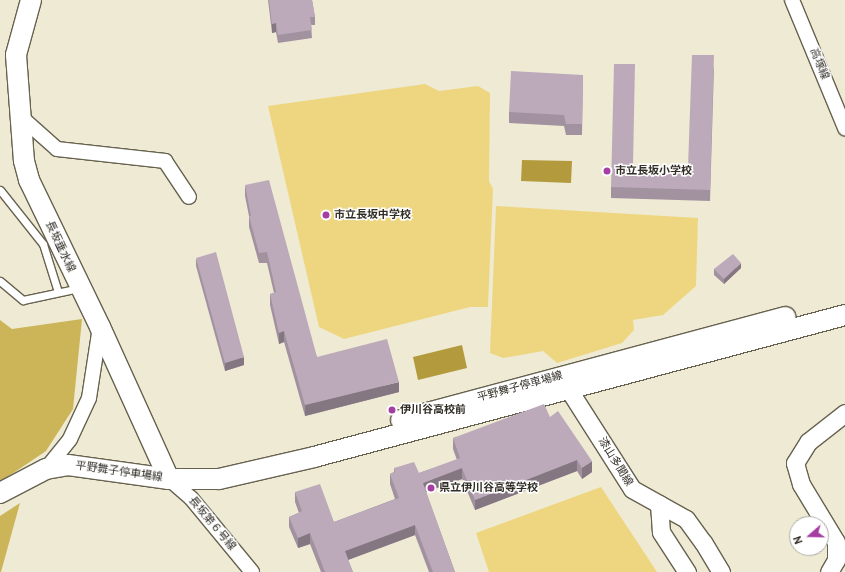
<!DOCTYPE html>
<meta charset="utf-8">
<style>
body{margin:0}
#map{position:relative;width:845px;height:572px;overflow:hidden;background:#efead4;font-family:Overpass,"Noto Sans JP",sans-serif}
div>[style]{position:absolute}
.green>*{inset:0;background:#eed680}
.forest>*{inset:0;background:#ccb458}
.water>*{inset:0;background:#b39a3d}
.roads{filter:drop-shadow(1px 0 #67624f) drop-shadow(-1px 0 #67624f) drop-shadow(0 1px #67624f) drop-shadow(0 -1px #67624f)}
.service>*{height:7px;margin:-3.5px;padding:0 3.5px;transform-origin:3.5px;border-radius:3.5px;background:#fff}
.minor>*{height:14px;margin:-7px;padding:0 7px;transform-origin:7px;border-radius:7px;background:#fff}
.tertiary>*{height:17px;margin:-8.5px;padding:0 8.5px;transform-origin:8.5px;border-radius:8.5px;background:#fff}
.secondary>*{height:20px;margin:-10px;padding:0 10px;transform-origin:10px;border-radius:10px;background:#fff}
.wall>*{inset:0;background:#a292a0}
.shaded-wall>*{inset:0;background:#847782}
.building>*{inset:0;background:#bcaaba}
.dots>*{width:11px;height:11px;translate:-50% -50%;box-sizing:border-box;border:2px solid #fff;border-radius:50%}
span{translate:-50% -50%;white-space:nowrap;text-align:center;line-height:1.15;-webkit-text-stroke:3px #fff;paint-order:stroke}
.street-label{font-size:11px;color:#312e26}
.poi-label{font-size:11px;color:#312e26;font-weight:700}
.left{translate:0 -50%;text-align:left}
.north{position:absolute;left:789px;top:516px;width:40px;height:40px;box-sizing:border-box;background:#fff;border:1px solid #adaba8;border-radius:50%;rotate:250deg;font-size:11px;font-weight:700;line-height:16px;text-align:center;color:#312e26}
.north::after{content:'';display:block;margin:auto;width:14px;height:18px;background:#a53ea2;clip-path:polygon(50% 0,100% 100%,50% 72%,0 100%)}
</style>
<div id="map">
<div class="green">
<i style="clip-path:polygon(425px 84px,439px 91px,478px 86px,490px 93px,489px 181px,493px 189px,488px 307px,470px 307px,344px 339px,319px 327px,268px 106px)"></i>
<i style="clip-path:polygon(496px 206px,698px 218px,696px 286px,663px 315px,633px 320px,634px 330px,622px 343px,557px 363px,543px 351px,503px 358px,490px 353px)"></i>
<i style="clip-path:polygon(601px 487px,657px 572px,489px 572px,476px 533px)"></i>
</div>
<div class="forest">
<i style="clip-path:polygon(82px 319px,73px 409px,46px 451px,0 482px,0 320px,12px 329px)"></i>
<i style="clip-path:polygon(20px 503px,1px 572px,0 572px,0 516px)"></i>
</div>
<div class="water">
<i style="clip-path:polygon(522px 160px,572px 161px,571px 183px,521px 181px)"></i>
<i style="clip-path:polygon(462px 345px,467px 368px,418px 380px,413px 357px)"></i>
</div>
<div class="roads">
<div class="service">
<i style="left:0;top:190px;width:69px;rotate:51.5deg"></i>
<i style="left:43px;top:244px;width:50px;rotate:72.6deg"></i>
<i style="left:0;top:281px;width:30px;rotate:40deg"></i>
<i style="left:23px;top:300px;width:57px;rotate:-12.1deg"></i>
</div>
<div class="minor">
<i style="left:792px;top:0;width:139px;rotate:67.5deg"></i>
<i style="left:21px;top:117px;width:48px;rotate:41.6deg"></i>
<i style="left:57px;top:149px;width:109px;rotate:6.3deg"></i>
<i style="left:165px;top:161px;width:43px;rotate:56.3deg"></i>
<i style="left:46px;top:469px;width:38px;rotate:-51deg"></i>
<i style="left:70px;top:439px;width:45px;rotate:-65.1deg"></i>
<i style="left:89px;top:398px;width:72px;rotate:-81.2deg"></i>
<i style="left:169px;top:479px;width:29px;rotate:41deg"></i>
<i style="left:191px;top:498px;width:96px;rotate:50.5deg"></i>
</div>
<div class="tertiary">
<i style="left:562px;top:379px;width:130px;rotate:57.5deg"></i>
<i style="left:632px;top:489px;width:62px;rotate:29.1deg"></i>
<i style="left:686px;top:519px;width:29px;rotate:54deg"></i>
<i style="left:703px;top:542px;width:35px;rotate:59deg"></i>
<i style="left:659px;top:504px;width:28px;rotate:86deg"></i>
<i style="left:661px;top:532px;width:48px;rotate:57deg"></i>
<i style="left:829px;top:572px;width:14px;rotate:-60deg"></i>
<i style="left:836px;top:560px;width:18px;rotate:-90deg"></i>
<i style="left:836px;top:542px;width:68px;rotate:-121.1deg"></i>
<i style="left:801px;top:484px;width:22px;rotate:-106deg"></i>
<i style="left:795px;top:463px;width:25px;rotate:-58deg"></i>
<i style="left:808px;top:442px;width:47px;rotate:-38.1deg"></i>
</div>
<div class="secondary">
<i style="left:31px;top:0;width:57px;rotate:105.3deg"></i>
<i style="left:16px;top:55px;width:106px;rotate:85.7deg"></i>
<i style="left:24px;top:161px;width:20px;rotate:75deg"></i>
<i style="left:29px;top:180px;width:163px;rotate:64.2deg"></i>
<i style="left:100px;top:327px;width:167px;rotate:65.6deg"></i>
<i style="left:401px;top:420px;width:398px;rotate:-15deg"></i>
<i style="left:0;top:493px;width:52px;rotate:-27.6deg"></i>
<i style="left:46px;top:469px;width:22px;rotate:-10deg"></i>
<i style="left:68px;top:465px;width:102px;rotate:7.9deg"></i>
<i style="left:169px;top:479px;width:50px"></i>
<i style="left:219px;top:479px;width:98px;rotate:-13deg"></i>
<i style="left:314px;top:457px;width:550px;rotate:-14.97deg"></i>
</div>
</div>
<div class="wall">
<i style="clip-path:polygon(268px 0,312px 0,315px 17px,315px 25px,311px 25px,312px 38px,278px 43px,276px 32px,272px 33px)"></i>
<i style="clip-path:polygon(714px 66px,710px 201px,611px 198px,611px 187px,633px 165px,688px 167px)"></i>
<i style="clip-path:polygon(583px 75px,582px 135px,566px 135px,564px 126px,509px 123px,509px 112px)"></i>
<i style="clip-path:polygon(245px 185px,317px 357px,399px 392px,305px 416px,284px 342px,279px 344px,270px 305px,270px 294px,274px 293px,267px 263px,259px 263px,249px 227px,249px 216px,245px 196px)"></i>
<i style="clip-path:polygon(196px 258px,244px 365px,225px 371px,196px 266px)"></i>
<i style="clip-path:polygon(741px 268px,724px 284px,714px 275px,714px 269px)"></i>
<i style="clip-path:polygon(550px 417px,592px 472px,582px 479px,577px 471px,475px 510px,462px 479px,426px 492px,455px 572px,429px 572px,415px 535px,348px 560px,353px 572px,321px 572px,310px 544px,298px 548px,289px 527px,289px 517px,299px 513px,295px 502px,295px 492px,334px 522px,395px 499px,390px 484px,390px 474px,394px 472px,394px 468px,419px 473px,457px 460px,453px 449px,453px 438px)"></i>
</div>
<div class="shaded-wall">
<i style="clip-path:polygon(276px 23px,276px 32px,272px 33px,272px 24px)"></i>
<i style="clip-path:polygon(741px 263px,741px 268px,724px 284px,724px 279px)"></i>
<i style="clip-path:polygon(284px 331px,284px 342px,279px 344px,279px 333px)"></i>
<i style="clip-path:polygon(244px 357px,244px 365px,225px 371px,225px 363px)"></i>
<i style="clip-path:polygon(399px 382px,399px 392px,305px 416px,305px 405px)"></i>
<i style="clip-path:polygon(577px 460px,577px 471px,475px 510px,475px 500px)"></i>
<i style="clip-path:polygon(592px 461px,592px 472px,582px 479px,582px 468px)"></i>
<i style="clip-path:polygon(462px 468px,462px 479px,423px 493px,423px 483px)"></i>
<i style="clip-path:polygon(415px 525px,415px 535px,345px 561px,345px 551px)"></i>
<i style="clip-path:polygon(310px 533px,310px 544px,298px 548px,298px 538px)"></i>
</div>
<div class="building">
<i style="clip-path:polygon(269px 0,312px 0,315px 17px,310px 17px,312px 30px,278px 35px,276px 23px,272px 24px)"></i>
<i style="clip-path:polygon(692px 55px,714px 55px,710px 190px,611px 187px,614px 64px,635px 64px,633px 165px,688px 167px)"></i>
<i style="clip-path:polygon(511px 71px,583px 75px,582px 124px,566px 124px,564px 115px,509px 112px)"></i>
<i style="clip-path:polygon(269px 180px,317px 357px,387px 339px,399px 382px,305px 405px,284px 331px,279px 333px,270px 294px,276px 292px,267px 252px,259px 253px,249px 216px,251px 216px,245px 185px)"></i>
<i style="clip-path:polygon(216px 252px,244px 357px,225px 363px,196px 258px)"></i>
<i style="clip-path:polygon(733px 254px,741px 263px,724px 279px,714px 269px)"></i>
<i style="clip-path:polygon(544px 404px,550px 417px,558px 411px,592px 461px,582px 468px,577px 460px,475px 500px,462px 468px,423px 483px,455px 572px,433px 572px,415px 525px,345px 551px,353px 572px,325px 572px,310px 533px,298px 538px,289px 517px,302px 511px,295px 492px,320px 484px,334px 522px,399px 498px,390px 474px,395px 472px,394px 468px,414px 462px,419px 473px,460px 458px,453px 438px)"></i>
</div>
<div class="dots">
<i style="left:607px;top:171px;background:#a53ea2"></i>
<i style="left:326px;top:215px;background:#a53ea2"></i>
<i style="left:392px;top:410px;background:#a53ea2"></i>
<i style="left:431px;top:488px;background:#a53ea2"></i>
</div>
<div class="street-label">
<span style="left:819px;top:64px;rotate:68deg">高塚線</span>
<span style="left:60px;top:247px;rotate:65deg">長坂垂水線</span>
<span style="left:520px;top:387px;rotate:-15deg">平野舞子停車場線</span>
<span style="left:615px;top:462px;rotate:58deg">漆山多聞線</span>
<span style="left:119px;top:472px;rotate:8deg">平野舞子停車場線</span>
<span style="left:212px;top:524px;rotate:50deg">長坂第６号線</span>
</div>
<div class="poi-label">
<span class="left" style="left:615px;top:171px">市立長坂小学校</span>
<span class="left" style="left:334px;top:215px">市立長坂中学校</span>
<span class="left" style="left:400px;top:410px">伊川谷高校前</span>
<span class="left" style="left:439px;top:488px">県立伊川谷高等学校</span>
</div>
<div class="north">N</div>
</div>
